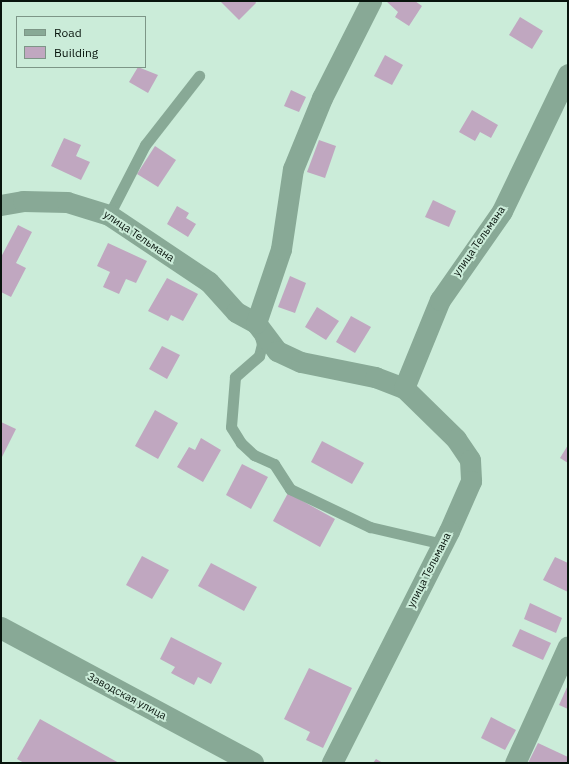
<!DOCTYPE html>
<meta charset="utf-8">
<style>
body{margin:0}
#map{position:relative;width:569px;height:764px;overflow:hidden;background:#cbecd9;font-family:"IBM Plex Sans",sans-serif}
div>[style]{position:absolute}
.building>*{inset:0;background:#c0a7c0}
.service>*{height:11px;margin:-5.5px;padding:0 5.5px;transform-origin:5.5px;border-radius:5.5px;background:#88a996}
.minor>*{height:21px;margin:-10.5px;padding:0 10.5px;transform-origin:10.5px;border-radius:10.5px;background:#88a996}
.tertiary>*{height:22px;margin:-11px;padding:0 11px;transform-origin:11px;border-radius:11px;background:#88a996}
span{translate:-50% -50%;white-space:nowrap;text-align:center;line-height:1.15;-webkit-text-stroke:4px #cbecd9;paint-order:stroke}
.street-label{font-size:11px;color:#08140d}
.frame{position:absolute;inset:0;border:2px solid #08140d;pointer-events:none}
.legend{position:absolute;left:16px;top:16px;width:130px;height:52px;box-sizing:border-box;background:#cbecd9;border:1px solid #7d9687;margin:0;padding:5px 7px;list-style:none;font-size:12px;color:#08140d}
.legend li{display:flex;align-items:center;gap:8px;height:20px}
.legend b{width:20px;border:1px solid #7d9687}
</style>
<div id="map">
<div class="building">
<i style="clip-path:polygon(220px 1px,255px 1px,256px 3px,239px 20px)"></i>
<i style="clip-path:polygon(386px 1px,415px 1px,422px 6px,409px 26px,395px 17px,398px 12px)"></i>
<i style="clip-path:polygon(520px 17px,543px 31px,532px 49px,509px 35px)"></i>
<i style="clip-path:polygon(385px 55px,403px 65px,392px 85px,374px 76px)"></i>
<i style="clip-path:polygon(138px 67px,158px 75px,148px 93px,129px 82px)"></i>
<i style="clip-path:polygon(291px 90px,306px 97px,299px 112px,284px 106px)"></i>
<i style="clip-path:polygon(472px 110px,498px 125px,491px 138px,480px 132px,475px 141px,459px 132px)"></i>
<i style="clip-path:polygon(64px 138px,81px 145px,76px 156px,90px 162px,81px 180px,51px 166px)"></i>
<i style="clip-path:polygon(319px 140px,336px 146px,325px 178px,307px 172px)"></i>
<i style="clip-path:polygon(155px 146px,176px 160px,158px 187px,137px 174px)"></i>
<i style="clip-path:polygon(433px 200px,456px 211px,449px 227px,425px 217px)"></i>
<i style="clip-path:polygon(177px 206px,189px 213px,186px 218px,196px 224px,188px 237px,167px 224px)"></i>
<i style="clip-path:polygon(18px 225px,32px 232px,16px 263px,26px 268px,11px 297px,1px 292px,1px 257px)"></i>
<i style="clip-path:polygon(108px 243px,147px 261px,136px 283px,126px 279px,119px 294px,103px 287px,110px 272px,97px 266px)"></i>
<i style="clip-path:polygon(290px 276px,306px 283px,295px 313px,278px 307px)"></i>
<i style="clip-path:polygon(167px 278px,198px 294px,183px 321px,171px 315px,168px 321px,148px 311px)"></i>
<i style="clip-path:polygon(317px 307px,339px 321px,326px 340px,305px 327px)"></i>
<i style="clip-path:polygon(351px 316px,371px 327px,355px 353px,336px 342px)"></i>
<i style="clip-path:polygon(162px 346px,180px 355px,167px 379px,149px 369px)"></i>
<i style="clip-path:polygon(155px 410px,178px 423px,158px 459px,135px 446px)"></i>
<i style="clip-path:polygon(1px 422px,16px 429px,1px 459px)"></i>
<i style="clip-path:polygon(201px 438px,221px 450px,203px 482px,177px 467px,189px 447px,195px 450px)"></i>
<i style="clip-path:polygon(322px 441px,364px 463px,352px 484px,311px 462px)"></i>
<i style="clip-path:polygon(568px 445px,568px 463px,560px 458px)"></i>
<i style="clip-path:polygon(242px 464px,268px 477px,251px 509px,226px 495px)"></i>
<i style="clip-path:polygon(288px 493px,335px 519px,320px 547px,273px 521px)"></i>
<i style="clip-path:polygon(142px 556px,169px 570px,152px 599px,126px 585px)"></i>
<i style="clip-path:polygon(555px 557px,568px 563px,568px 592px,543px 580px)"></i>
<i style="clip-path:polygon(211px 563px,257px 587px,244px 611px,198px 586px)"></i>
<i style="clip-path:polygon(530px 603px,562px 618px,556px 633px,524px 619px)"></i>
<i style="clip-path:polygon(520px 629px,551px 643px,543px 660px,512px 646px)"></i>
<i style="clip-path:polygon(171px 637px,222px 663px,211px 684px,198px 677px,194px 685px,171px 673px,175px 667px,160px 659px)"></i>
<i style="clip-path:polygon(309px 668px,352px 688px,323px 748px,306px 740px,310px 732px,284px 719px)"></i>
<i style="clip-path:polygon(568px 685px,568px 709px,559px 705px)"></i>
<i style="clip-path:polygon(491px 717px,516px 730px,505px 750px,481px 738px)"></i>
<i style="clip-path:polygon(40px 719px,119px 763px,24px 763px,17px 759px)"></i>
<i style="clip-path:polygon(538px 743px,568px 757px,568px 763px,528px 763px)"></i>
<i style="clip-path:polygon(376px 759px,383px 763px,373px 763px)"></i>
</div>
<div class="service">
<i style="left:109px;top:215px;width:79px;rotate:-62.8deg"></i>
<i style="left:145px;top:145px;width:88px;rotate:-52deg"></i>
<i style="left:259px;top:333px;width:11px;rotate:75deg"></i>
<i style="left:262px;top:344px;width:12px;rotate:104deg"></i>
<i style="left:259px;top:356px;width:32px;rotate:139deg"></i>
<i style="left:235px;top:377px;width:50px;rotate:94.6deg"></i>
<i style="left:231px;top:427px;width:19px;rotate:58deg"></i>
<i style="left:241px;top:443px;width:18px;rotate:43deg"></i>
<i style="left:254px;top:455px;width:22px;rotate:24deg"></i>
<i style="left:274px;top:464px;width:30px;rotate:57deg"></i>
<i style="left:290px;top:489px;width:89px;rotate:25.4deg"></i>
<i style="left:370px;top:527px;width:75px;rotate:13.1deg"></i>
</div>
<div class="minor">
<i style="left:1px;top:205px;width:22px;rotate:-10deg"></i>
<i style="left:23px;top:201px;width:44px;rotate:1.3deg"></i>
<i style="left:67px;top:202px;width:44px;rotate:17.2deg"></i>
<i style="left:109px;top:215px;width:120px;rotate:33.8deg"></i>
<i style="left:209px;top:282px;width:40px;rotate:48deg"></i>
<i style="left:236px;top:312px;width:23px;rotate:29deg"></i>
<i style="left:256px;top:323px;width:35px;rotate:53deg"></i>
<i style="left:277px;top:351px;width:26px;rotate:25deg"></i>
<i style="left:301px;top:362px;width:76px;rotate:11.5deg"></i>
<i style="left:375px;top:377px;width:31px;rotate:21deg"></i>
<i style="left:404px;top:388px;width:73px;rotate:44.4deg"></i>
<i style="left:456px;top:439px;width:25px;rotate:56deg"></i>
<i style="left:470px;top:460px;width:21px;rotate:87deg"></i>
<i style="left:471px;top:481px;width:55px;rotate:113.7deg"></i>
<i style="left:449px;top:531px;width:260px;rotate:116.8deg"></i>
<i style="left:256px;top:323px;width:78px;rotate:-71.3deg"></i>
<i style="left:281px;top:249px;width:81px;rotate:-81.5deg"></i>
<i style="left:293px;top:169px;width:77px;rotate:-67.8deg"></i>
<i style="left:322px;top:98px;width:109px;rotate:-63.2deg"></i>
<i style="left:404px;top:388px;width:95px;rotate:-67.8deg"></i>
<i style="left:440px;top:300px;width:108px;rotate:-55.1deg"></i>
<i style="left:502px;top:211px;width:152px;rotate:-64.3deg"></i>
<i style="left:515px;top:763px;width:128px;rotate:-65.6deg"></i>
</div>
<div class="tertiary">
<i style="left:1px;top:628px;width:286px;rotate:28.2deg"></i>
</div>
<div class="street-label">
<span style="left:139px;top:236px;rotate:34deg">улица Тельмана</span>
<span style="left:479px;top:241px;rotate:-55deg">улица Тельмана</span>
<span style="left:429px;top:570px;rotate:-63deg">улица Тельмана</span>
<span style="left:127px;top:696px;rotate:28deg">Заводская улица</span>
</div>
<div class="frame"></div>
<ul class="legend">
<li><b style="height:5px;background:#88a996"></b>Road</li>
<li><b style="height:11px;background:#c0a7c0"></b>Building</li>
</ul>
</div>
